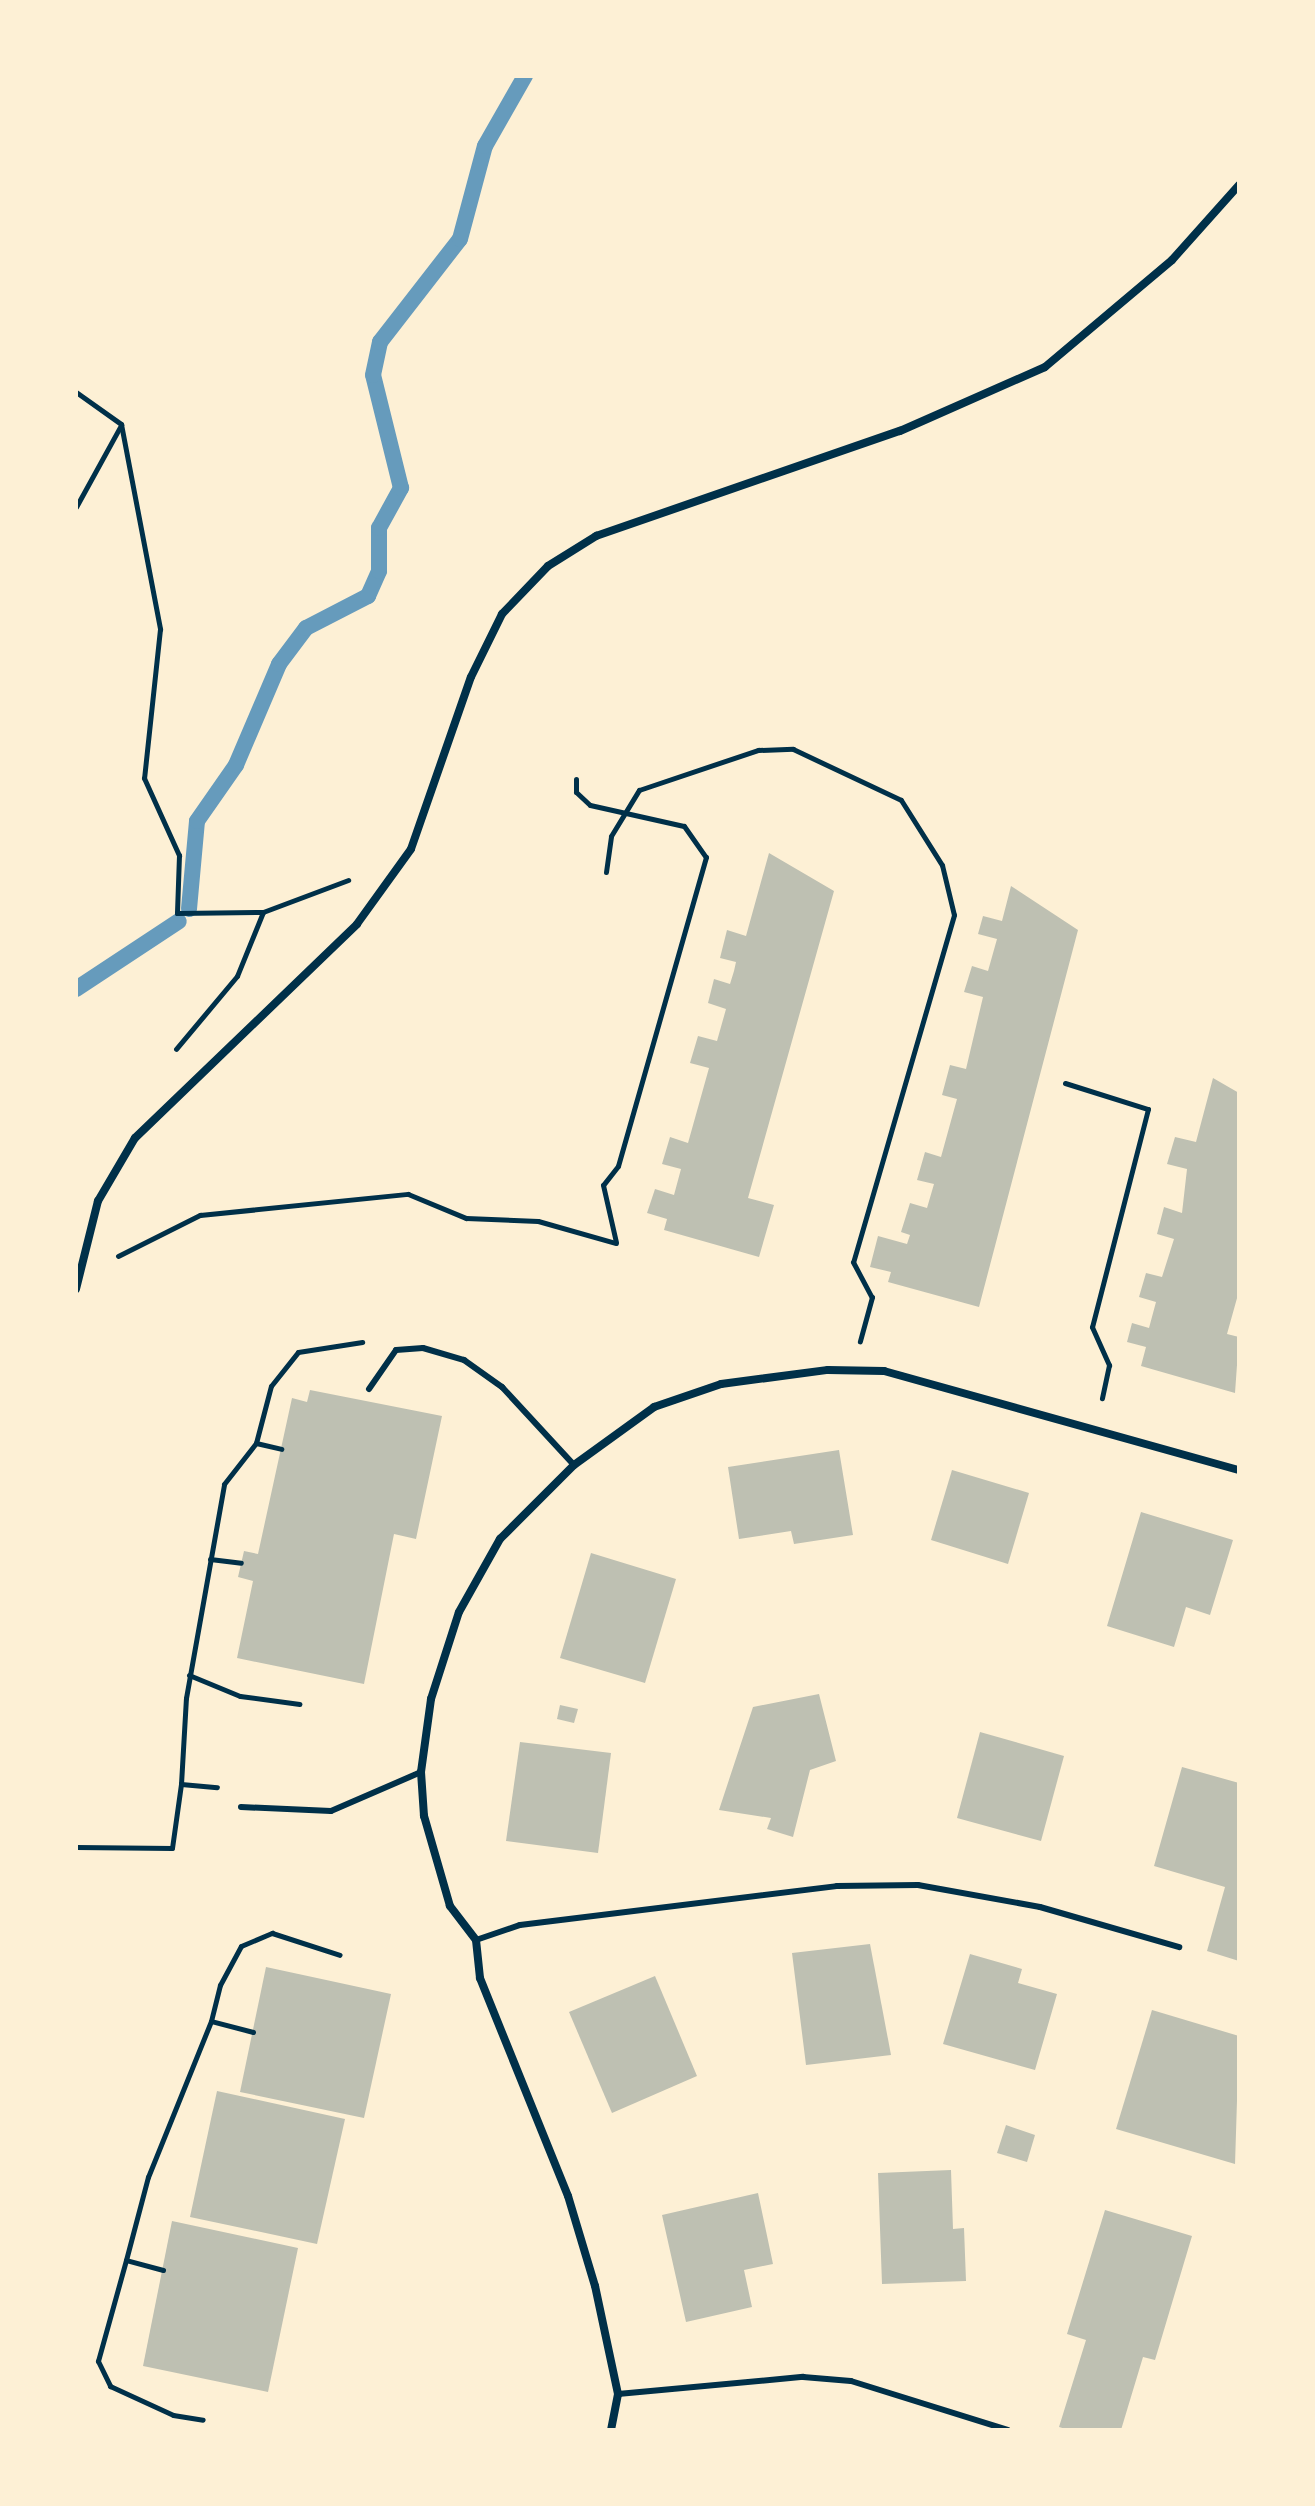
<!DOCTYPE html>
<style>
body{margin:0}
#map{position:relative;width:1315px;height:2506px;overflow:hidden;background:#fdf0d5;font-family:Karla,sans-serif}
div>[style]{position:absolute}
.stream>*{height:16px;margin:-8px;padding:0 8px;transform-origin:8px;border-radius:8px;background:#669bbc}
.building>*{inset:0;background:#bec0b2}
.path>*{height:5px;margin:-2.5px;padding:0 2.5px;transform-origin:2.5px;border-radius:2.5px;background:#003049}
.service>*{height:6px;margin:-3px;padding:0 3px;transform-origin:3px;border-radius:3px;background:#003049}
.minor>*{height:8px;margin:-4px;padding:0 4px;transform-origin:4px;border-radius:4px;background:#003049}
span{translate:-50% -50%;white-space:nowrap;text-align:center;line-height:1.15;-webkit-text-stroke:7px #fdf0d5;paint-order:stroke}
.frame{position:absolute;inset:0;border:78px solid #fdf0d5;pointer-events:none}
</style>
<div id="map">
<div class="stream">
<i style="left:189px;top:909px;width:88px;rotate:-84.8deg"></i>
<i style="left:197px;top:821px;width:68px;rotate:-55.1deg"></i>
<i style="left:236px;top:765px;width:110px;rotate:-66.9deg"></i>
<i style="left:279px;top:664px;width:45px;rotate:-53.1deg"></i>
<i style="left:306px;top:628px;width:70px;rotate:-27.3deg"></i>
<i style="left:368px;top:596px;width:27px;rotate:-66deg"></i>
<i style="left:379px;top:571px;width:43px;rotate:-90deg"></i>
<i style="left:379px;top:528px;width:46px;rotate:-61.2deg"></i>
<i style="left:401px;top:488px;width:116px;rotate:-103.9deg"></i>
<i style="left:373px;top:375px;width:34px;rotate:-78deg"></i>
<i style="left:380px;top:342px;width:130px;rotate:-52.2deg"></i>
<i style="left:460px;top:239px;width:96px;rotate:-75deg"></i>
<i style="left:485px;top:146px;width:81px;rotate:-60.3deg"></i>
<i style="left:76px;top:989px;width:123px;rotate:-33.4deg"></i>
</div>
<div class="building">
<i style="clip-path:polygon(769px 853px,834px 891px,748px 1198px,774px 1205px,759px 1257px,664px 1230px,667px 1219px,647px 1213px,655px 1189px,674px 1195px,681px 1169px,662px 1164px,670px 1137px,688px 1143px,709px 1068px,690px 1063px,698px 1036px,717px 1041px,726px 1009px,708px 1003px,714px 979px,730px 984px,734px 971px,736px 962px,720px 958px,727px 930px,746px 936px)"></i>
<i style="clip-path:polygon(1011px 886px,1078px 930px,979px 1307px,888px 1282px,891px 1272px,870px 1267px,878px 1236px,907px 1244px,910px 1235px,901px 1232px,910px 1203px,927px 1208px,934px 1184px,917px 1180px,925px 1152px,941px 1157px,957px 1099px,942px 1095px,950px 1065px,966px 1069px,983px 997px,964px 992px,972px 966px,988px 971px,997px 939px,978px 934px,983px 916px,1002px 921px)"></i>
<i style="clip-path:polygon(1213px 1078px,1239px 1093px,1239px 1291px,1227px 1334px,1239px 1337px,1235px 1393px,1141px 1366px,1146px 1347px,1127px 1342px,1132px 1323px,1149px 1328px,1156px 1302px,1139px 1297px,1146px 1273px,1162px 1277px,1174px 1239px,1157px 1234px,1164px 1207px,1182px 1213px,1187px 1169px,1167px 1164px,1175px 1137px,1196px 1142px)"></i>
<i style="clip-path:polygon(310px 1390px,442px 1416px,416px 1539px,394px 1534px,364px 1684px,237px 1658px,253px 1581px,238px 1577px,244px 1551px,258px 1554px,292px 1398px,307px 1402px)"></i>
<i style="clip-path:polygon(839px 1450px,853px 1535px,794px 1544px,791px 1531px,739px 1539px,728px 1467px)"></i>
<i style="clip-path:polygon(952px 1470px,1029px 1493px,1008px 1564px,931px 1540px)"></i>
<i style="clip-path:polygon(1141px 1512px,1233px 1540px,1210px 1615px,1186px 1607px,1174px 1647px,1107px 1626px)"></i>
<i style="clip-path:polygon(591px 1553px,676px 1579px,645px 1683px,560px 1658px)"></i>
<i style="clip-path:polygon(819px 1694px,836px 1761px,810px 1770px,793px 1837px,767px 1829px,771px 1818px,719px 1810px,753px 1707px)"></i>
<i style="clip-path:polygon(560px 1705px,578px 1709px,574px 1723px,557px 1719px)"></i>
<i style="clip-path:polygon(980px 1732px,1064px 1756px,1041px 1841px,957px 1818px)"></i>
<i style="clip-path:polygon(520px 1742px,611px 1753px,598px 1853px,506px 1841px)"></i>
<i style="clip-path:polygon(1182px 1767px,1239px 1783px,1239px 1961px,1207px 1951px,1225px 1887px,1154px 1866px)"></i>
<i style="clip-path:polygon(870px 1944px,891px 2055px,806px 2065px,792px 1953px)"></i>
<i style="clip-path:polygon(970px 1954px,1022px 1969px,1018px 1983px,1057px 1994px,1035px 2070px,943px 2044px)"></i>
<i style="clip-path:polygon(266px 1967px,391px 1994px,364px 2118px,240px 2092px)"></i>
<i style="clip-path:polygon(655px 1976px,697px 2076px,612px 2113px,569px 2012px)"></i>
<i style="clip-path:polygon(1152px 2010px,1239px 2036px,1235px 2164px,1116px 2129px)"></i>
<i style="clip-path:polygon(217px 2091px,345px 2119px,317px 2244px,190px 2217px)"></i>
<i style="clip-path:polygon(1006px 2125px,1035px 2135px,1027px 2162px,997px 2153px)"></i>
<i style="clip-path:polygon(951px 2170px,953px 2229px,964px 2228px,966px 2281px,882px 2284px,878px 2173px)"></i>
<i style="clip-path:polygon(758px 2193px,773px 2264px,744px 2270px,752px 2307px,686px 2322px,662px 2215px)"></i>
<i style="clip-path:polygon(1105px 2210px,1192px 2236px,1155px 2360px,1143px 2357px,1121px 2430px,1069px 2430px,1059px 2427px,1086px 2340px,1067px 2334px)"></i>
<i style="clip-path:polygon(172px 2221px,298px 2248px,268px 2392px,143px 2366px)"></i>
</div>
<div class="path">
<i style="left:76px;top:392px;width:55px;rotate:35.4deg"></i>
<i style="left:121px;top:424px;width:209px;rotate:79.2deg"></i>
<i style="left:160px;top:629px;width:150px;rotate:96.1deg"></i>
<i style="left:144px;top:778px;width:85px;rotate:65.6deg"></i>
<i style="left:179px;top:855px;width:58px;rotate:92deg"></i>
<i style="left:177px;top:913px;width:86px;rotate:-0.7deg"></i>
<i style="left:263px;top:912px;width:69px;rotate:112.1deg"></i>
<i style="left:237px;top:976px;width:95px;rotate:129.9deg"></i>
<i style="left:76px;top:507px;width:94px;rotate:-61.2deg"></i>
<i style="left:576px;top:779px;width:13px;rotate:90deg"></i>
<i style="left:576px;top:792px;width:19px;rotate:43deg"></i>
<i style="left:590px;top:805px;width:96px;rotate:12.6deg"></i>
<i style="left:684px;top:826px;width:38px;rotate:55deg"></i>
<i style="left:706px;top:857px;width:321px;rotate:105.9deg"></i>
<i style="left:618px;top:1166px;width:24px;rotate:128deg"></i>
<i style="left:603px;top:1185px;width:58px;rotate:77.2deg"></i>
<i style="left:606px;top:872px;width:36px;rotate:-82deg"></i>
<i style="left:611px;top:836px;width:54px;rotate:-58.7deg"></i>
<i style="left:639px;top:790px;width:126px;rotate:-18.6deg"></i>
<i style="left:758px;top:750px;width:35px;rotate:-2deg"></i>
<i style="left:793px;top:749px;width:119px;rotate:25.3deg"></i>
<i style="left:901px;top:800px;width:77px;rotate:57.8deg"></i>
<i style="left:942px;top:865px;width:51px;rotate:76.5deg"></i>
<i style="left:954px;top:915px;width:361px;rotate:106.2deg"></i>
<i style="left:853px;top:1262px;width:40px;rotate:62deg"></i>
<i style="left:872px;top:1297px;width:46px;rotate:105.3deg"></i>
<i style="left:263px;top:912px;width:91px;rotate:-20.6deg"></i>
<i style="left:1065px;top:1083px;width:87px;rotate:17.4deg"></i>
<i style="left:1148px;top:1109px;width:225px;rotate:104.4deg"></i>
<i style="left:1092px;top:1327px;width:42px;rotate:65.9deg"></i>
<i style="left:1109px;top:1365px;width:34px;rotate:102deg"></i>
<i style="left:118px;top:1256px;width:92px;rotate:-26.6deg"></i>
<i style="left:200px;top:1215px;width:209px;rotate:-5.8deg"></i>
<i style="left:408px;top:1194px;width:63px;rotate:22.5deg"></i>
<i style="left:466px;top:1218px;width:72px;rotate:2.4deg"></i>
<i style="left:538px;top:1221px;width:81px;rotate:15.8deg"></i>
<i style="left:256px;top:1443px;width:26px;rotate:13deg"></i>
<i style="left:210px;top:1559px;width:31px;rotate:7deg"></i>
<i style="left:189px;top:1675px;width:55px;rotate:22.4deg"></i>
<i style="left:240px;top:1696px;width:60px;rotate:7.7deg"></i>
<i style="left:181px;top:1784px;width:86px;rotate:-86.7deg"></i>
<i style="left:186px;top:1698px;width:217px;rotate:-79.9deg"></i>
<i style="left:224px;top:1484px;width:52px;rotate:-52deg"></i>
<i style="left:256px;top:1443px;width:59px;rotate:-75.3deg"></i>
<i style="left:271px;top:1386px;width:43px;rotate:-51.5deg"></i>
<i style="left:298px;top:1352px;width:65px;rotate:-8.9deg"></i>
<i style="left:76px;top:1847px;width:96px;rotate:0.6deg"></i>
<i style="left:172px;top:1848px;width:65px;rotate:-82deg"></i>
<i style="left:181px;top:1784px;width:36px;rotate:5deg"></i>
<i style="left:253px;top:2032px;width:43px;rotate:-165.3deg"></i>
<i style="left:211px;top:2021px;width:37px;rotate:-76deg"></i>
<i style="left:220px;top:1985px;width:44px;rotate:-61.7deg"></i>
<i style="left:241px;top:1946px;width:34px;rotate:-23deg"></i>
<i style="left:272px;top:1933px;width:71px;rotate:17.9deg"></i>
<i style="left:126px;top:2260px;width:105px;rotate:105.5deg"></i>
<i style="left:98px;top:2361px;width:28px;rotate:64deg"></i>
<i style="left:110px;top:2386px;width:69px;rotate:24.7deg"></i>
<i style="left:173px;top:2415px;width:30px;rotate:9deg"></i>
<i style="left:163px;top:2270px;width:38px;rotate:-165deg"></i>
<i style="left:126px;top:2260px;width:86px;rotate:-75.2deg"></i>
<i style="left:148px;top:2177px;width:168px;rotate:-68deg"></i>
</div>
<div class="service">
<i style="left:369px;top:1389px;width:47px;rotate:-55.3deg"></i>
<i style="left:396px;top:1350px;width:27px;rotate:-4deg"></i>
<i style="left:423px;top:1348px;width:43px;rotate:16.3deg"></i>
<i style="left:464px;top:1360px;width:47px;rotate:35.4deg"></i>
<i style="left:502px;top:1387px;width:106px;rotate:47.3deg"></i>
<i style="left:241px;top:1807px;width:90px;rotate:2.5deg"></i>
<i style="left:331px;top:1811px;width:98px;rotate:-23.4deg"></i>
<i style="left:476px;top:1940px;width:46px;rotate:-18.8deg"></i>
<i style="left:520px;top:1925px;width:319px;rotate:-7deg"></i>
<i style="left:837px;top:1886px;width:81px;rotate:-0.7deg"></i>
<i style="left:918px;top:1885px;width:124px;rotate:10.2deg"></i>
<i style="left:1040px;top:1907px;width:145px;rotate:16.1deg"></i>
<i style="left:618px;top:2394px;width:186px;rotate:-5.3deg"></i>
<i style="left:803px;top:2377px;width:48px;rotate:4.8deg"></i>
<i style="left:851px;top:2381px;width:164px;rotate:17.3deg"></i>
</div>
<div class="minor">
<i style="left:76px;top:1289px;width:91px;rotate:-76deg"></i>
<i style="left:98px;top:1201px;width:73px;rotate:-59.6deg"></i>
<i style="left:135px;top:1138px;width:308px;rotate:-43.9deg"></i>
<i style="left:357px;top:924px;width:92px;rotate:-54.2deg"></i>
<i style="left:411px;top:849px;width:182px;rotate:-70.8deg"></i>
<i style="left:471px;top:677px;width:70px;rotate:-63.8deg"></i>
<i style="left:502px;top:614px;width:66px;rotate:-46.2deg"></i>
<i style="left:548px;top:566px;width:57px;rotate:-32deg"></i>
<i style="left:596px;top:536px;width:322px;rotate:-19.1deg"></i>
<i style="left:900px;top:431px;width:158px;rotate:-23.8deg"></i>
<i style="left:1045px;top:367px;width:166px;rotate:-40.1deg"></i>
<i style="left:1172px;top:260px;width:101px;rotate:-48.2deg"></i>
<i style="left:611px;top:2430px;width:37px;rotate:-79deg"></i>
<i style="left:618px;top:2394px;width:110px;rotate:-102deg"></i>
<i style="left:595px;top:2286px;width:94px;rotate:-106.7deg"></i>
<i style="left:568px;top:2196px;width:235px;rotate:-112deg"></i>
<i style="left:480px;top:1978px;width:38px;rotate:-96deg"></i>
<i style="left:476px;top:1940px;width:43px;rotate:-127.4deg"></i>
<i style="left:450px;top:1906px;width:94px;rotate:-106.1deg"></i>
<i style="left:424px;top:1816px;width:44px;rotate:-93.9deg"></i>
<i style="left:421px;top:1772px;width:74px;rotate:-82.2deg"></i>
<i style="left:431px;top:1699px;width:91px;rotate:-72.2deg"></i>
<i style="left:459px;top:1612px;width:84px;rotate:-60.7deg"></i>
<i style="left:500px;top:1539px;width:105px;rotate:-45deg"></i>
<i style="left:574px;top:1465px;width:99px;rotate:-35.9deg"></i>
<i style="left:654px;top:1407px;width:71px;rotate:-18.9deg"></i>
<i style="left:721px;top:1384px;width:108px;rotate:-7.5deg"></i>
<i style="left:828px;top:1370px;width:56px;rotate:1deg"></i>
<i style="left:884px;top:1371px;width:369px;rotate:15.6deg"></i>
</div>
<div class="frame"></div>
</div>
